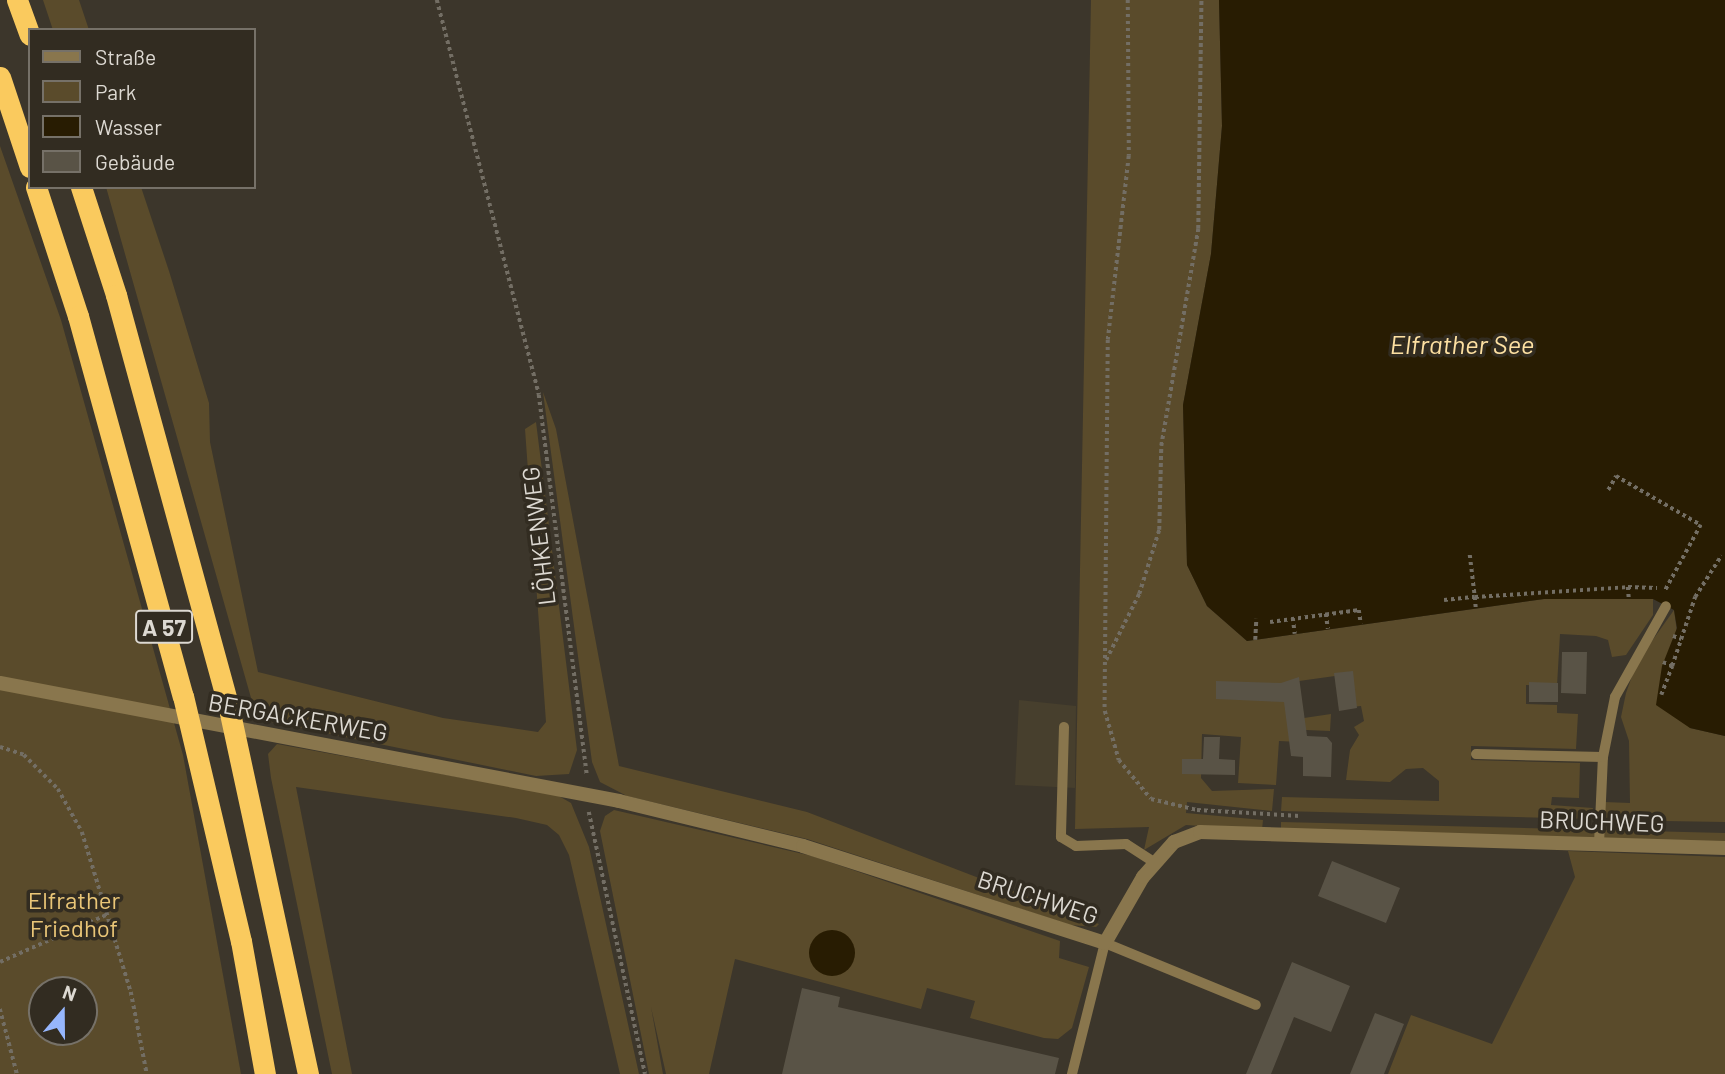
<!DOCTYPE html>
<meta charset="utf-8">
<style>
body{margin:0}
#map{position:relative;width:1725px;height:1074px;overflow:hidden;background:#3c362b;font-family:Barlow,sans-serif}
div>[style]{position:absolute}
.built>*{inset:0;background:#473f2d}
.green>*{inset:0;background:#5a4b2b}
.water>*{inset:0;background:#281c02}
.round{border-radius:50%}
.building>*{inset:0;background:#595346}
.path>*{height:3.5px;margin-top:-1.75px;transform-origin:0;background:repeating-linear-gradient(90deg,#736e64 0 3.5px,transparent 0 7px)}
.lane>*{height:10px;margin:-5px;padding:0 5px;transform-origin:5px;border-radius:5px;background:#89764d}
.street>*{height:14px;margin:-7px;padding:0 7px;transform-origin:7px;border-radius:7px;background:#89764d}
.highway>*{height:21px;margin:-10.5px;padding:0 10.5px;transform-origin:10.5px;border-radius:10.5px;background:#faca5e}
span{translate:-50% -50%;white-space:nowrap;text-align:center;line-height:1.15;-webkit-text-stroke:7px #322c21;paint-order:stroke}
.shield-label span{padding:2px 5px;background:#322c21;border:2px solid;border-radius:5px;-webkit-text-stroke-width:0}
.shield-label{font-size:23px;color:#ddd9d2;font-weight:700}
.street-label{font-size:24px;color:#ddd9d2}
.park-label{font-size:24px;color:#eac677}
.water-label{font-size:26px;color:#fde0a2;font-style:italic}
.legend{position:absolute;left:28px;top:28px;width:228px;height:161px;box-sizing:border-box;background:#322c21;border:2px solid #767168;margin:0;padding:9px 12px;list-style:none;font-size:21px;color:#ddd9d2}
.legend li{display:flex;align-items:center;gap:14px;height:35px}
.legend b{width:35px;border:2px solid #767168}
.north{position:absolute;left:28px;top:976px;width:70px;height:70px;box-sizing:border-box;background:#322c21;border:2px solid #767168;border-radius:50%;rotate:20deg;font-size:19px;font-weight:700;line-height:28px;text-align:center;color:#ddd9d2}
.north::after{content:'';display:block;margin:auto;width:24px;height:32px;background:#96b6fd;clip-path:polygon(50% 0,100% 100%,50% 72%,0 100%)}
</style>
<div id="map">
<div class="built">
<i style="clip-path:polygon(1019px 700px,1076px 706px,1075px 788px,1015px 785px)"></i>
</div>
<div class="green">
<i style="clip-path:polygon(43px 0,79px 0,89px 30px,53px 30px)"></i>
<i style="clip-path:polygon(1091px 0,1219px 0,1222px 126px,1211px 254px,1183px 405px,1187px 565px,1207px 606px,1247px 641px,1544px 599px,1653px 599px,1653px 615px,1626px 655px,1612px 657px,1608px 640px,1596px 636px,1560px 634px,1557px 686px,1526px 685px,1526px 704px,1557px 705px,1557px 713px,1578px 714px,1576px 749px,1471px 746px,1471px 760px,1580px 763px,1579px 798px,1552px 797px,1551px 805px,1593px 808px,1591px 819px,1281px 811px,1282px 797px,1439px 801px,1439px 781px,1423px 768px,1406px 769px,1390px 782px,1346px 780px,1350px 750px,1359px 735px,1354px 727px,1364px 721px,1361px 706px,1340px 708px,1335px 676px,1299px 681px,1304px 718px,1331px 714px,1330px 731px,1306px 730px,1299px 742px,1279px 741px,1276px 785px,1238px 783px,1241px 737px,1202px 734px,1201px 778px,1212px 791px,1274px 789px,1272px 811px,1187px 802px,1186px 813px,1263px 820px,1262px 830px,1186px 825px,1144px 850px,1149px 827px,1075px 829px)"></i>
<i style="clip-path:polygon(evenodd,0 146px,61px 320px,183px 755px,241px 1074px,0 1074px,0 146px,42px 990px,84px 990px,84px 1032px,42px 1032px,42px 990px)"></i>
<i style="clip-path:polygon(106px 187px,141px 187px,169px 271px,209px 403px,210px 442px,258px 672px,443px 718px,538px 732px,546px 722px,525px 429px,536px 422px,577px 750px,569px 774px,536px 776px,257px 719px)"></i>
<i style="clip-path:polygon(543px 392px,556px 429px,619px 766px,807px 812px,1099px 924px,1096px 927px,1070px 925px,807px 839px,627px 796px,600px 782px,592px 762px)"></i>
<i style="clip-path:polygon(1674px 610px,1690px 728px,1725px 736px,1725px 822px,1604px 820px,1604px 802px,1630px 803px,1629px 741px,1621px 717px,1626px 693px,1637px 662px)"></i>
<i style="clip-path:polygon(277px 744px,557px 795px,571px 803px,589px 847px,639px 1074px,620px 1074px,569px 855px,559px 835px,547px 825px,516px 818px,296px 787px,352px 1074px,332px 1074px,271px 778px,268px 754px)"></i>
<i style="clip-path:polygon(614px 810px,812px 856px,1060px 941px,1059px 958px,1089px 967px,1072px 1028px,1058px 1039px,1044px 1038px,970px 1018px,975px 1001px,927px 988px,921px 1009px,735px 959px,709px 1074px,666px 1074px,651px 1007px,663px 1074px,649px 1074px,600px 831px,605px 816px)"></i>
<i style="clip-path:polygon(1281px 822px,1725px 833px,1725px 842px,1281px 831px)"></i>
<i style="clip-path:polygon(1568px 851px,1725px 857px,1725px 1074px,1388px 1074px,1411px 1015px,1492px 1044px,1575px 877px)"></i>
</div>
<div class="water">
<i style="clip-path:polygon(1219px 0,1725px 0,1725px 736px,1690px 728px,1656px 705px,1662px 666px,1677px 628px,1674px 610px,1653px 599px,1544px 599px,1247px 641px,1207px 606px,1187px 565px,1183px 405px,1211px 254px,1222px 126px)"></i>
<i class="round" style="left:809px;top:930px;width:46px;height:46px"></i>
</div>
<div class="building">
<i style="clip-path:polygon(1562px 652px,1587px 652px,1586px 694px,1561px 693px)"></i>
<i style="clip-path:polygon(1353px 671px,1357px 708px,1339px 711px,1334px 673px)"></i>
<i style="clip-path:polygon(1299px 677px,1307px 736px,1327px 737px,1332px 743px,1331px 777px,1303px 776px,1303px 757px,1291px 756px,1284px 702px,1216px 699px,1216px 681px,1281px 683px)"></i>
<i style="clip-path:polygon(1529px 682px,1558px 683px,1558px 702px,1529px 702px)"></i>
<i style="clip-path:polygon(1204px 737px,1220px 737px,1219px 759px,1235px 760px,1235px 775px,1182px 774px,1182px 759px,1203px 759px)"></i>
<i style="clip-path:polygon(1332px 861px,1400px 888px,1386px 923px,1318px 896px)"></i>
<i style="clip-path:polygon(1292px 962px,1350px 986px,1331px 1032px,1294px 1017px,1271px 1074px,1246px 1074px)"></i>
<i style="clip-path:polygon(802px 988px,840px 997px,838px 1007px,1059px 1058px,1055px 1074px,782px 1074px)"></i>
<i style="clip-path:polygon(1375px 1013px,1404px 1024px,1384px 1074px,1350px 1074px)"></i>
</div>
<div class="path">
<i style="left:437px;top:0;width:408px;rotate:75.5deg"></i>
<i style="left:539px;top:395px;width:384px;rotate:82.8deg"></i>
<i style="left:1128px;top:0;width:156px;rotate:89.6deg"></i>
<i style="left:1129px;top:156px;width:185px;rotate:96.5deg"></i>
<i style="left:1108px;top:340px;width:371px;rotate:90.5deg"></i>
<i style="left:1105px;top:711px;width:51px;rotate:74.1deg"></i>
<i style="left:1119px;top:760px;width:50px;rotate:50.6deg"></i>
<i style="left:1151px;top:799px;width:47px;rotate:13.4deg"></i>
<i style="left:1197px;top:810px;width:103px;rotate:3.3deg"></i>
<i style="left:1608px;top:490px;width:16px;rotate:-60deg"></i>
<i style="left:1616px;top:476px;width:98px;rotate:30deg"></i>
<i style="left:1701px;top:525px;width:75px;rotate:118.6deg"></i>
<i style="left:1470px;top:555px;width:42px;rotate:83.2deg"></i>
<i style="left:1475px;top:597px;width:153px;rotate:-3.7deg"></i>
<i style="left:1628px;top:587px;width:12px;rotate:85deg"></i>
<i style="left:1628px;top:587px;width:29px;rotate:2deg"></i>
<i style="left:1444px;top:600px;width:31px;rotate:-6deg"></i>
<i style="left:1475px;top:597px;width:11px;rotate:85deg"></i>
<i style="left:1326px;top:614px;width:15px;rotate:82deg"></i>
<i style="left:1293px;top:618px;width:16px;rotate:83deg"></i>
<i style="left:1270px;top:622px;width:90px;rotate:-7.7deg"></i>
<i style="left:1359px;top:610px;width:14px;rotate:82deg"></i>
<i style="left:1673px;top:636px;width:9px;rotate:21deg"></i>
<i style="left:1255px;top:640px;width:21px;rotate:-87deg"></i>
<i style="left:1106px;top:660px;width:74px;rotate:-63.4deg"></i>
<i style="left:1139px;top:594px;width:67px;rotate:-72.6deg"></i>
<i style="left:1159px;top:530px;width:84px;rotate:-88.6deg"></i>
<i style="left:1161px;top:446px;width:220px;rotate:-80.3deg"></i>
<i style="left:1198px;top:229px;width:229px;rotate:-89.2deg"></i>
<i style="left:1663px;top:662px;width:10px;rotate:24deg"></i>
<i style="left:1672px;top:666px;width:73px;rotate:-71.6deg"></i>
<i style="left:1695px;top:597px;width:49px;rotate:-57.6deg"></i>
<i style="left:1661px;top:695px;width:31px;rotate:-69deg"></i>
<i style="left:0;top:747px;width:25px;rotate:18deg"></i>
<i style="left:24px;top:755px;width:48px;rotate:45deg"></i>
<i style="left:58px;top:789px;width:49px;rotate:60.8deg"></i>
<i style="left:82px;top:832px;width:167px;rotate:73deg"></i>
<i style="left:131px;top:992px;width:84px;rotate:79deg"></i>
<i style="left:589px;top:812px;width:268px;rotate:77.9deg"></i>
<i style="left:0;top:962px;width:116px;rotate:-23.9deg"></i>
<i style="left:0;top:1009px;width:67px;rotate:75.3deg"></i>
</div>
<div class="lane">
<i style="left:1064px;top:727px;width:110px;rotate:91.6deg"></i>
<i style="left:1061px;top:837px;width:17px;rotate:31deg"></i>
<i style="left:1076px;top:846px;width:50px;rotate:-2.3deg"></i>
<i style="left:1126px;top:844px;width:35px;rotate:33deg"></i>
<i style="left:1476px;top:754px;width:127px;rotate:1.4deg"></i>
<i style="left:1599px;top:844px;width:87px;rotate:-87.4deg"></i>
<i style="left:1603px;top:757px;width:61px;rotate:-78.7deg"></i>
<i style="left:1615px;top:697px;width:104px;rotate:-60.7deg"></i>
<i style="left:1072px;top:1074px;width:135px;rotate:-75.9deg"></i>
<i style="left:1105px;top:943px;width:163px;rotate:22.3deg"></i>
</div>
<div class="street">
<i style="left:0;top:683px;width:630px;rotate:10.79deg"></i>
<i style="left:619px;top:801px;width:189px;rotate:13.7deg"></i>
<i style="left:803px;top:846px;width:317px;rotate:17.8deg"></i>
<i style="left:1105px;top:943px;width:76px;rotate:-60.1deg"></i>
<i style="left:1143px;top:877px;width:47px;rotate:-48.5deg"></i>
<i style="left:1174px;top:842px;width:28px;rotate:-21deg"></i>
<i style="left:1200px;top:832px;width:525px;rotate:1.75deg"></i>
</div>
<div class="highway">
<i style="left:17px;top:0;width:37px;rotate:70deg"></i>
<i style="left:0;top:77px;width:95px;rotate:71.6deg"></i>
<i style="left:36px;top:187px;width:136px;rotate:72deg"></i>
<i style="left:78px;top:316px;width:394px;rotate:74.6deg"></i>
<i style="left:183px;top:696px;width:252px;rotate:76.7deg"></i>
<i style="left:241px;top:941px;width:135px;rotate:79.8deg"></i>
<i style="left:81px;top:187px;width:114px;rotate:72deg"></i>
<i style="left:116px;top:295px;width:424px;rotate:74.7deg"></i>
<i style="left:228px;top:704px;width:379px;rotate:77.8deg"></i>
</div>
<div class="shield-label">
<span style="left:164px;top:627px">A 57</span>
</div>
<div class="street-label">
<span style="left:538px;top:536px;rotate:-97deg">LÖHKENWEG</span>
<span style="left:298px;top:717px;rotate:10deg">BERGACKERWEG</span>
<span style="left:1602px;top:821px;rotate:2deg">BRUCHWEG</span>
<span style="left:1038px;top:897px;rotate:18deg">BRUCHWEG</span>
</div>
<div class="park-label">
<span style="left:74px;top:914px">Elfrather<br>Friedhof</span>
</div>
<div class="water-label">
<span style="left:1462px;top:344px">Elfrather See</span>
</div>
<ul class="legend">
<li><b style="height:9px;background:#89764d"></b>Straße</li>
<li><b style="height:19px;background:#5a4b2b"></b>Park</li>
<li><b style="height:19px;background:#281c02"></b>Wasser</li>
<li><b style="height:19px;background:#595346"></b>Gebäude</li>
</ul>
<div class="north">N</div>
</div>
